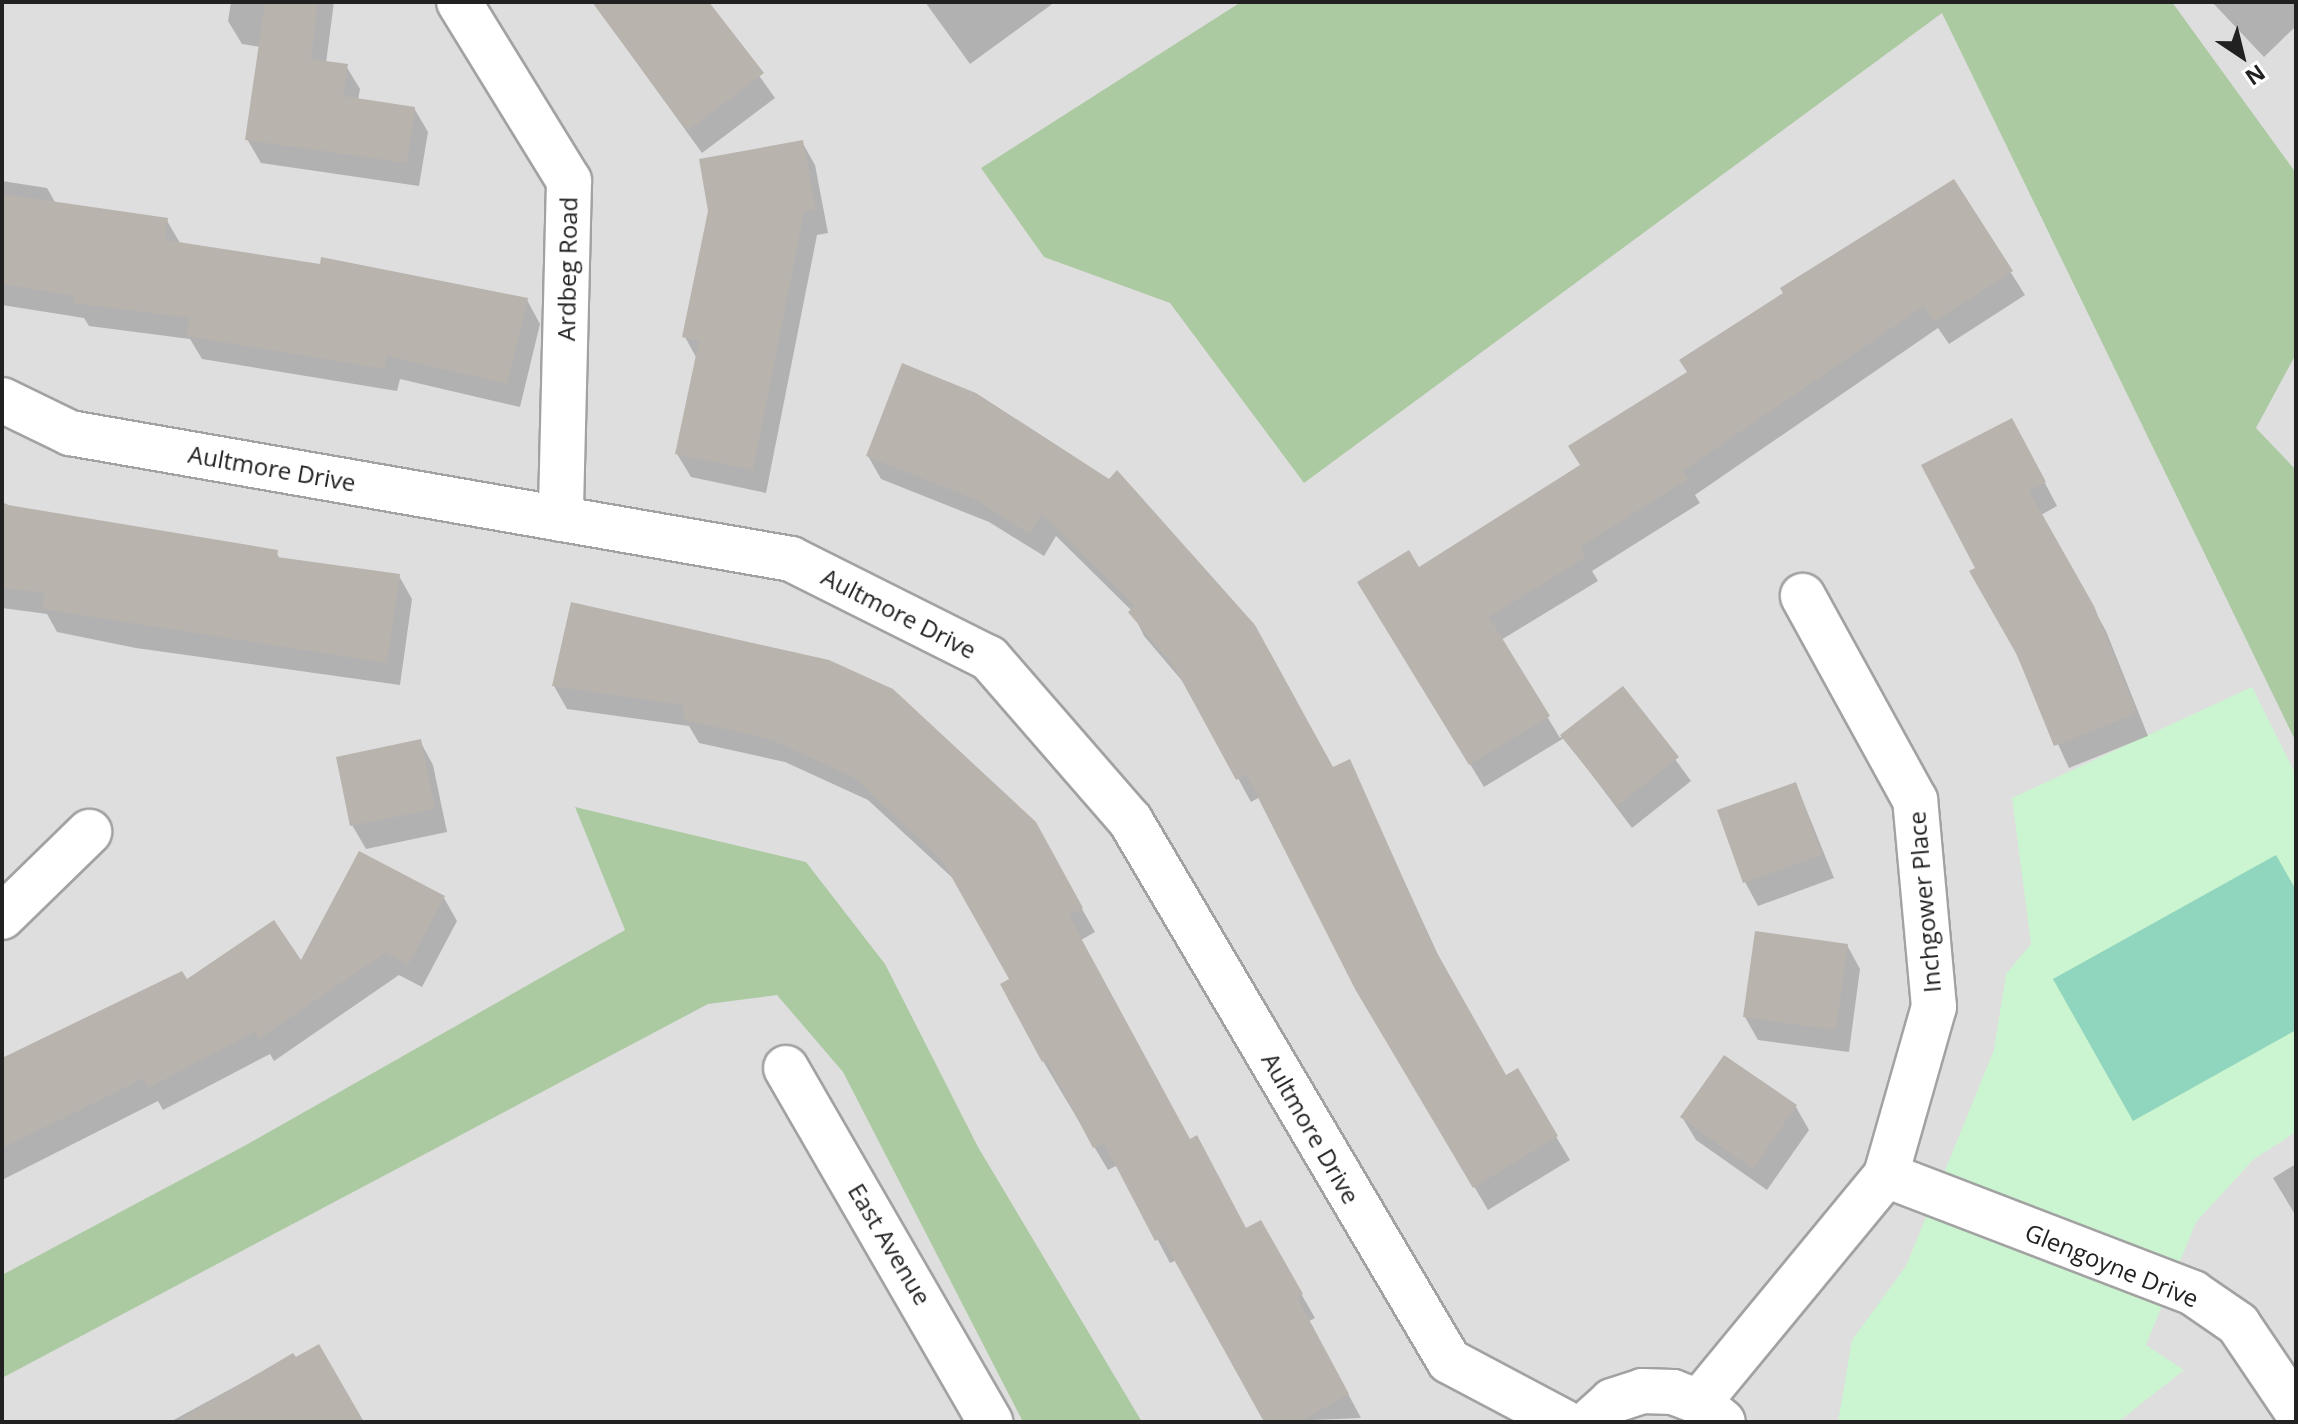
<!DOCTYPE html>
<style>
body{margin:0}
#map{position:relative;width:2298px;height:1424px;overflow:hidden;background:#f0eee8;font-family:"Open Sans",sans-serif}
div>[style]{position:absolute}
.residential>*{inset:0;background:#dfdede}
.forest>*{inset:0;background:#accaa2}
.park>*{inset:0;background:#cbf4d0}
.pitch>*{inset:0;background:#90d5bd}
.shadow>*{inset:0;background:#0003}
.building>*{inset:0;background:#b9b3ae}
.roads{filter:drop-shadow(2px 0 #a2a2a2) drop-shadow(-2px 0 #a2a2a2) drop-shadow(0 2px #a2a2a2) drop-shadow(0 -2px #a2a2a2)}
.minor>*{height:44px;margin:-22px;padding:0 22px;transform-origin:22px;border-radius:22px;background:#fff}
span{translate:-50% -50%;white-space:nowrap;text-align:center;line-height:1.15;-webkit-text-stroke:6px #fff;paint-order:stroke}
.street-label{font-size:24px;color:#212121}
.frame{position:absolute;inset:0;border:4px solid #212121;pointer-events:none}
.north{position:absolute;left:2202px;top:16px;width:80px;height:80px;-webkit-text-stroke:6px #fff;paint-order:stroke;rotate:145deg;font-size:22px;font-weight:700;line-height:32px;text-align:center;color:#212121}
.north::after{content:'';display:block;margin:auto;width:28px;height:36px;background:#212121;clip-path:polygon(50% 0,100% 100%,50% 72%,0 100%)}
</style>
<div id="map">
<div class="residential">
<i style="clip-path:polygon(2px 2px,2296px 2px,2296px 1422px,2px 1422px)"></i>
</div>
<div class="forest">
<i style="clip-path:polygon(1241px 2px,2172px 2px,2296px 173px,2296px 354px,2256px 428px,2296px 470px,2296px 742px,1942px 13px,1304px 483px,1170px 303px,1044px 257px,981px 168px)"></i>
<i style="clip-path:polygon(575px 807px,806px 862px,885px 964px,978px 1147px,1142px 1422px,1023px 1422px,843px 1072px,777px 995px,708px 1004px,2px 1378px,2px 1275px,246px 1145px,625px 930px)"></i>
</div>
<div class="park">
<i style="clip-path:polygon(2252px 687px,2296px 775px,2296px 1132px,2254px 1159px,2196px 1222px,2146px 1345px,2184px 1370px,2118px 1422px,1838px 1422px,1852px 1340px,1906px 1266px,1994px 1050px,2006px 974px,2031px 944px,2012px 798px)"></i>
</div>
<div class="pitch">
<i style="clip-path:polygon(2276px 855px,2296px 890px,2296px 1030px,2133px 1121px,2053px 979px)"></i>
</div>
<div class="shadow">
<i style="clip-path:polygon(231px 2px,334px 2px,326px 63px,346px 66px,360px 89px,358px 100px,414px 108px,428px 132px,419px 186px,261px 163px,247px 139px,261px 47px,242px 44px,228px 21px)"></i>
<i style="clip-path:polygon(593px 2px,692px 2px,711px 8px,775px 98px,702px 153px)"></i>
<i style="clip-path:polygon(925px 2px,1055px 2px,970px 64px)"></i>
<i style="clip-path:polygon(2212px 2px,2296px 2px,2296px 26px,2264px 57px)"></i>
<i style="clip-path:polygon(802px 142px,815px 165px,828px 233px,817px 235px,766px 493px,691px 477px,677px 454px,697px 359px,685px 337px,710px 211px)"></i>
<i style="clip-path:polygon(2px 181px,47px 188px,56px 204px,166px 219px,180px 243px,527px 300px,540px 324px,520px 407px,400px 379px,397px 391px,202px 359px,190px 339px,89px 326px,84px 318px,2px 305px)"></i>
<i style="clip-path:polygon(1953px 181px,2025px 295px,1949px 344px,1938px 328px,1695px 495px,1700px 503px,1592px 571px,1598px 581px,1501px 640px,1560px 738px,1623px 688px,1691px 781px,1632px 828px,1564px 738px,1484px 787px,1373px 605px,1419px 569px,1582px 466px,1689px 373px)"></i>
<i style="clip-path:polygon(903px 366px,1333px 770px,1349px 761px,1445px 970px,1505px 1078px,1517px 1071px,1570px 1160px,1488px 1210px,1357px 988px,1260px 797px,1251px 802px,1189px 689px,1144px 636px,1132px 611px,1056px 536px,1044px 556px,989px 522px,881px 479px,868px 456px)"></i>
<i style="clip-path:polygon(2024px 443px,2057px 506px,2041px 515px,2106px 631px,2148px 736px,2069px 768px,1977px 569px)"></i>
<i style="clip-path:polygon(2px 502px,19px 510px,276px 552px,280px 559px,399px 576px,412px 599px,400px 685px,136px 648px,57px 632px,47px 614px,2px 608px)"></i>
<i style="clip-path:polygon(573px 605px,1034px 824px,1095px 932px,1081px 940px,1190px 1141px,1246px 1230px,1260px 1222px,1315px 1318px,1309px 1321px,1361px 1418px,1266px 1422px,1177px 1260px,1170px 1263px,1118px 1165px,1108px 1170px,1043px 1061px,1012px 980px,957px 882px,868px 800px,785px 762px,699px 743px,689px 726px,567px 709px,554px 686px)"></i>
<i style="clip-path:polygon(420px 741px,433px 765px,447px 832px,366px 849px,352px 825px)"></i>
<i style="clip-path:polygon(1796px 784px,1834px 878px,1758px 906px,1745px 882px)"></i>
<i style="clip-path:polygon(444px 898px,457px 921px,422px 987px,399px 975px,274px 1061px,270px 1054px,163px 1110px,158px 1101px,2px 1180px,2px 1061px,186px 982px,301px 964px)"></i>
<i style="clip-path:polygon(1847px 945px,1860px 969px,1849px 1052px,1758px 1040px,1745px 1017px)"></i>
<i style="clip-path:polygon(1796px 1107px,1809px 1130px,1767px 1190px,1696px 1140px,1682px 1117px)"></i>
<i style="clip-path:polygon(2296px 1164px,2296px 1216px,2273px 1178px)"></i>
<i style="clip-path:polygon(293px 1355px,362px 1422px,170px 1422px)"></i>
</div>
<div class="building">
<i style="clip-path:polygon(265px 2px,318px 2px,311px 59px,348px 64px,343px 96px,415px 107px,407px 163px,245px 140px)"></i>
<i style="clip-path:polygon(592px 2px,709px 2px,764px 73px,687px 131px)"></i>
<i style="clip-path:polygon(803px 140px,816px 210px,804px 212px,753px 470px,675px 454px,699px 341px,682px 337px,708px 211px,699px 159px)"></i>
<i style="clip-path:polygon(1954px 179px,2013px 271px,1934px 322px,1924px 306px,1683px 471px,1688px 479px,1580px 547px,1586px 557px,1489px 617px,1550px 716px,1469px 765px,1357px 582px,1409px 550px,1419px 567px,1580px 465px,1568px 446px,1687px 372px,1679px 360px,1783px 293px,1780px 288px)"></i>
<i style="clip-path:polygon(2px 194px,168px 218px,165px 240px,320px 264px,321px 257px,528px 298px,507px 384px,387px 356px,384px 369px,186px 336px,189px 318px,73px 303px,74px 296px,2px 284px)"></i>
<i style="clip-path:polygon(902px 363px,976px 393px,1109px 479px,1117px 470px,1255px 625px,1333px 767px,1350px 759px,1432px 944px,1506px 1075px,1518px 1068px,1558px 1136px,1473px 1188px,1355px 989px,1246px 774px,1236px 780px,1175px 668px,1128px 612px,1135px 606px,1042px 514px,1030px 534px,974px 499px,866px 456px)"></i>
<i style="clip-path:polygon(2012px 418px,2046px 482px,2029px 491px,2094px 606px,2137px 713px,2054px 746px,2017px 655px,1969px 571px,1975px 568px,1921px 465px)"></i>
<i style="clip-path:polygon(2px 504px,278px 550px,277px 557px,400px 574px,387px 663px,42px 609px,45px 593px,2px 588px)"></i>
<i style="clip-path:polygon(571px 602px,829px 660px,893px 689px,1036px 822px,1083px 908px,1069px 916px,1190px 1139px,1197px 1135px,1246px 1228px,1261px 1220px,1303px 1294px,1297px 1297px,1349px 1394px,1299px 1422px,1264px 1422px,1162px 1238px,1155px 1241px,1104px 1143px,1093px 1148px,1046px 1059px,1042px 1062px,1000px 984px,1009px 979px,942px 860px,853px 777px,770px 739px,684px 720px,683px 705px,552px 686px)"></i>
<i style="clip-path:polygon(1623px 686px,1679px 757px,1617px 806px,1560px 735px)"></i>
<i style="clip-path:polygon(421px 739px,435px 809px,350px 826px,336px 757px)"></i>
<i style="clip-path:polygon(1796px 782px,1822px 855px,1743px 883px,1717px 810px)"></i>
<i style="clip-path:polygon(359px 851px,445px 896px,408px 965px,385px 953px,259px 1039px,256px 1031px,148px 1088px,143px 1079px,2px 1148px,2px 1058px,182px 971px,187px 979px,274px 920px,301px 960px)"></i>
<i style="clip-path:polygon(1755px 931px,1848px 944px,1836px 1030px,1743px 1017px)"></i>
<i style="clip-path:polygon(1724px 1055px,1797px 1105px,1753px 1169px,1680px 1117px)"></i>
<i style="clip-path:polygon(319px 1344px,364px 1422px,176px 1422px,293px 1353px,296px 1357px)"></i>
</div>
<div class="roads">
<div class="minor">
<i style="left:459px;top:2px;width:210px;rotate:58.4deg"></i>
<i style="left:569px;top:181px;width:338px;rotate:91.4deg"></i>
<i style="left:2px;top:400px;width:76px;rotate:25.9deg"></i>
<i style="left:70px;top:433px;width:732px;rotate:9.91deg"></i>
<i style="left:791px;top:559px;width:221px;rotate:26.6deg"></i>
<i style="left:989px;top:658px;width:215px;rotate:49deg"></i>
<i style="left:1130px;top:820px;width:628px;rotate:59.47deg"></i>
<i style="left:1449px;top:1361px;width:130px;rotate:27.9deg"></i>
<i style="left:2px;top:917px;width:122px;rotate:-44.3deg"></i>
<i style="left:786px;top:1068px;width:409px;rotate:60deg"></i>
<i style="left:1886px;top:1175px;width:329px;rotate:21deg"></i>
<i style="left:2193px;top:1293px;width:55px;rotate:34.6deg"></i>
<i style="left:2238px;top:1324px;width:104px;rotate:56deg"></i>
<i style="left:1699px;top:1402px;width:294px;rotate:-50.5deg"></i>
<i style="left:1886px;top:1175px;width:175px;rotate:-74.1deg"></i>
<i style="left:1934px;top:1007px;width:208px;rotate:-95.2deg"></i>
<i style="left:1915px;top:800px;width:233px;rotate:-118.8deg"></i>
<i style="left:1589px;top:1422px;width:31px;rotate:-42deg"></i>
<i style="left:1612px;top:1401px;width:32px;rotate:-18deg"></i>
<i style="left:1642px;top:1391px;width:31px;rotate:2deg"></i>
<i style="left:1673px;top:1392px;width:28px;rotate:21deg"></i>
<i style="left:1699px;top:1402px;width:31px;rotate:40deg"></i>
</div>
</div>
<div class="street-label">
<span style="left:567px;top:269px;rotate:-89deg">Ardbeg Road</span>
<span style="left:272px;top:468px;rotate:10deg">Aultmore Drive</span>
<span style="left:899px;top:613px;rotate:27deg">Aultmore Drive</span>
<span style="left:1924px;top:902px;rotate:-95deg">Inchgower Place</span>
<span style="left:1311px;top:1128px;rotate:60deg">Aultmore Drive</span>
<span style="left:890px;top:1244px;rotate:59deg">East Avenue</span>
<span style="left:2112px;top:1265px;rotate:22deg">Glengoyne Drive</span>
</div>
<div class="frame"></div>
<div class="north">N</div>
</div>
